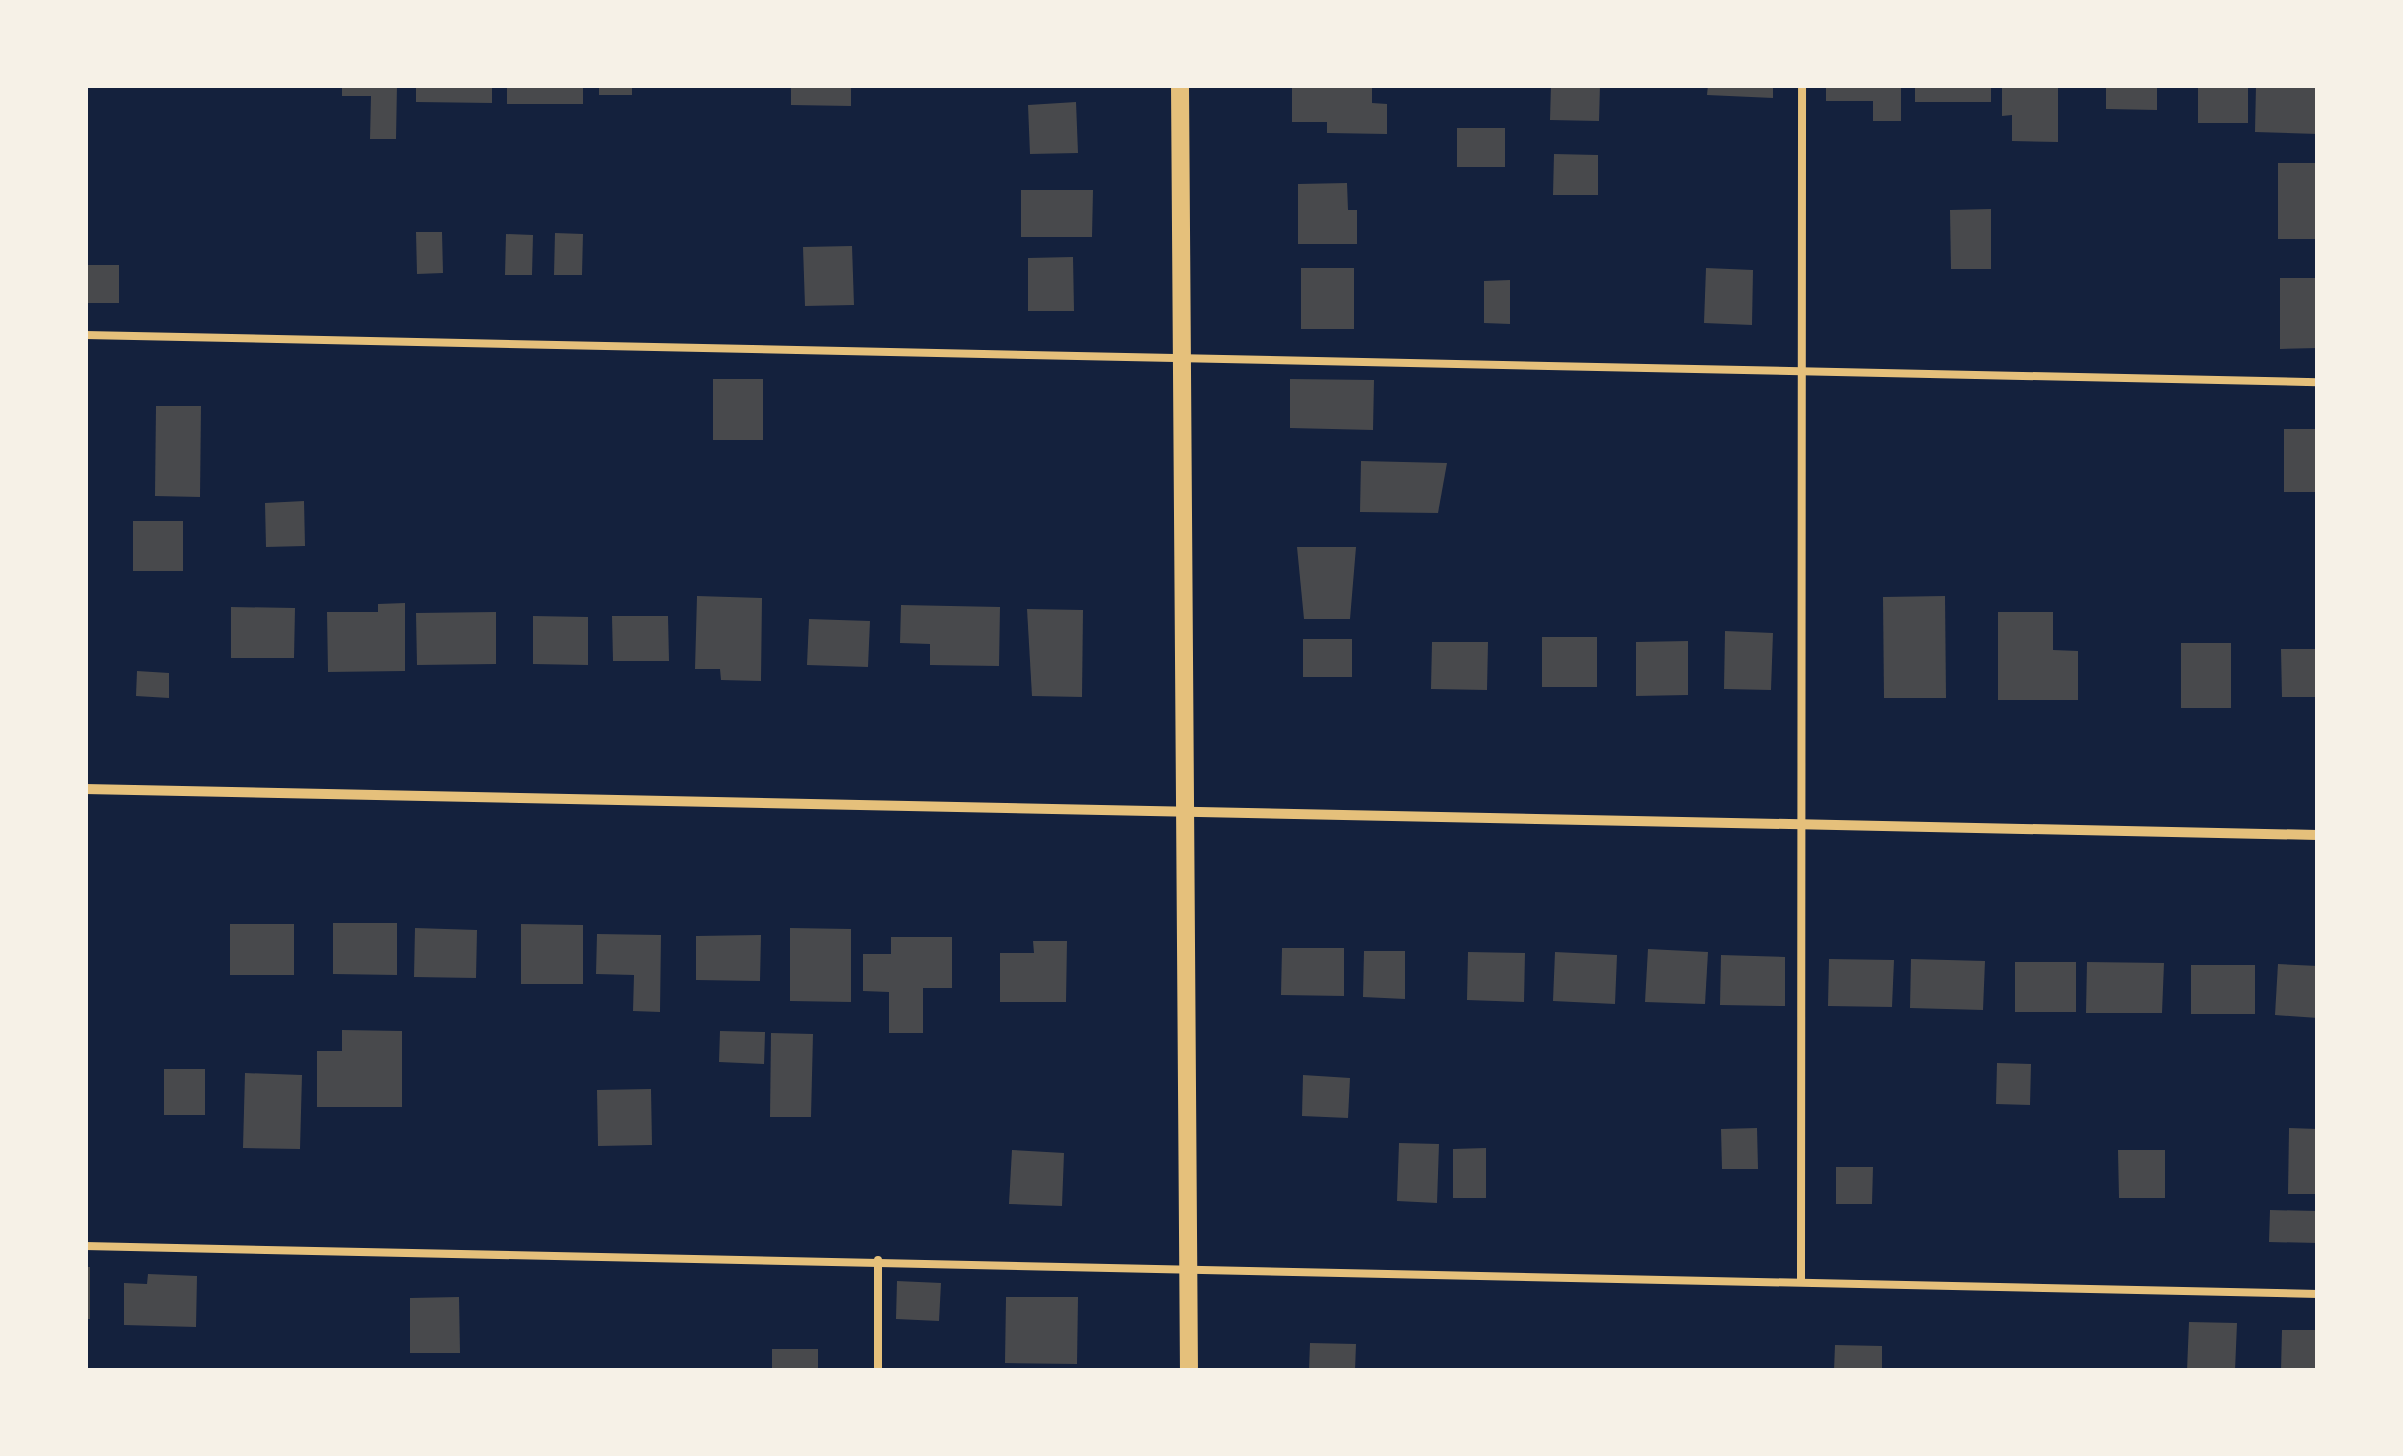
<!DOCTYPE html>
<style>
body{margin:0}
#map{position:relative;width:2403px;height:1456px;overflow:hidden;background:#14213d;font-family:Georgia,serif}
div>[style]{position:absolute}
.building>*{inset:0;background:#48494c}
.service>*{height:8px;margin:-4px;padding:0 4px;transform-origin:4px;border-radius:4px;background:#e5c07b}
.minor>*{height:10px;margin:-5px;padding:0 5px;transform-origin:5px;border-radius:5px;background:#e5c07b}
.tertiary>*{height:18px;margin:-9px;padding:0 9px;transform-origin:9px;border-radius:9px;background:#e5c07b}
span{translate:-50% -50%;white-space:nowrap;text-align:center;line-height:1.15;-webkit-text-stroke:8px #f6f1e7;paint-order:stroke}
.frame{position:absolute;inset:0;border:88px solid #f6f1e7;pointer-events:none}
</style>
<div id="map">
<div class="building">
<i style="clip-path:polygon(342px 85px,397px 85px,396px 139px,370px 139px,371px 96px,342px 96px)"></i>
<i style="clip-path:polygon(416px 85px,492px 85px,492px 103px,416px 102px)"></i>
<i style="clip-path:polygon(507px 85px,583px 85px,583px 104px,507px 104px)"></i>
<i style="clip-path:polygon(599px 85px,632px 85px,632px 95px,599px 95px)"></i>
<i style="clip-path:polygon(791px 85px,851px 85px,851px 106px,791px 105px)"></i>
<i style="clip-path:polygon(1292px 85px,1372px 85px,1372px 103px,1387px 104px,1387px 134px,1327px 133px,1327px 122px,1292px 122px)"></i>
<i style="clip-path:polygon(1551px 85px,1600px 85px,1599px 121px,1550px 120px)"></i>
<i style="clip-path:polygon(1708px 85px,1773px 85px,1773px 98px,1707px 95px)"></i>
<i style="clip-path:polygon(1826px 85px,1901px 85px,1901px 121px,1873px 121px,1873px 101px,1826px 101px)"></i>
<i style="clip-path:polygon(1915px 85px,1991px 85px,1991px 102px,1915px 102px)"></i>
<i style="clip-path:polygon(2002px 85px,2058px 85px,2058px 142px,2012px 141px,2012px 115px,2002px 116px)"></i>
<i style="clip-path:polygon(2106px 85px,2157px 85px,2157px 110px,2106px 109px)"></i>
<i style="clip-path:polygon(2198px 85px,2248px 85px,2248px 123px,2198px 123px)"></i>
<i style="clip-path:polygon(2256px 85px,2318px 85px,2318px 134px,2255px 132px)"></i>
<i style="clip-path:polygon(1076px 102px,1078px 153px,1030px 154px,1028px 105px)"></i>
<i style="clip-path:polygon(1457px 128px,1505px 128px,1505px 167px,1457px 167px)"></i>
<i style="clip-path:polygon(1554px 154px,1598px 155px,1598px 195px,1553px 195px)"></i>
<i style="clip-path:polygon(2278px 163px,2318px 163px,2318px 239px,2278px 239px)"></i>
<i style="clip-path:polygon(1347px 183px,1348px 210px,1357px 210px,1357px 244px,1298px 244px,1298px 184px)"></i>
<i style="clip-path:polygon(1021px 190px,1093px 190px,1092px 237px,1021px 237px)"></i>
<i style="clip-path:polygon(1991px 209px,1991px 269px,1951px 269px,1950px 210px)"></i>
<i style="clip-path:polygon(416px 232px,442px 232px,443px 273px,417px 274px)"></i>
<i style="clip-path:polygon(555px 233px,583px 234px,582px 275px,554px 275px)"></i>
<i style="clip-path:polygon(506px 234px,533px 235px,532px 275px,505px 275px)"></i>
<i style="clip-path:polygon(852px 246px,854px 305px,805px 306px,803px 247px)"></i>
<i style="clip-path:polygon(1073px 257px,1074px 311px,1028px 311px,1028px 258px)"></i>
<i style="clip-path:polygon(85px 265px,119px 265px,119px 303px,86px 303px)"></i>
<i style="clip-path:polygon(1301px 268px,1354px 268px,1354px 329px,1301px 329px)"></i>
<i style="clip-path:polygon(1706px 268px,1753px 270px,1752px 325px,1704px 323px)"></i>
<i style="clip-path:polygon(2280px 278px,2318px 278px,2318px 348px,2280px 349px)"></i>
<i style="clip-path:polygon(1510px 280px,1510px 324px,1484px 323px,1484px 281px)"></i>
<i style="clip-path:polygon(713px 379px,763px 379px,763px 440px,713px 440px)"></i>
<i style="clip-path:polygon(1290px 379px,1374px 380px,1373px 430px,1290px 428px)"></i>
<i style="clip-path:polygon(156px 406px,201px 406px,200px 497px,155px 496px)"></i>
<i style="clip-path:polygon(2284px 429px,2318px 429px,2318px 492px,2284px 492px)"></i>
<i style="clip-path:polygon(1361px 461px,1447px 463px,1438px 513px,1360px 512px)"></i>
<i style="clip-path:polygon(304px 501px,305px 546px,266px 547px,265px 503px)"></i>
<i style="clip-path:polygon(133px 521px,183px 521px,183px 571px,133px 571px)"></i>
<i style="clip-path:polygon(1297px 547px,1356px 547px,1350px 619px,1304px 619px)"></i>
<i style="clip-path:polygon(697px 596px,762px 598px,761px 681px,721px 680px,720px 669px,695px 669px)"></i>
<i style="clip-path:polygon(1945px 596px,1946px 698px,1884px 698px,1883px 597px)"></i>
<i style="clip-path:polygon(405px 603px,405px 671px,328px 672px,327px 612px,378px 612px,378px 604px)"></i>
<i style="clip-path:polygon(901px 605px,1000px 607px,999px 666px,930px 665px,930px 644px,900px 643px)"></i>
<i style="clip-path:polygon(231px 607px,295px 608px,294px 658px,231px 658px)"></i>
<i style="clip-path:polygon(1027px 609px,1083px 610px,1082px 697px,1032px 696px)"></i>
<i style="clip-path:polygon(496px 612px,496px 664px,417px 665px,416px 613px)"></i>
<i style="clip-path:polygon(1998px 612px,2053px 612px,2053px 650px,2078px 651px,2078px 700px,1998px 700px)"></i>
<i style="clip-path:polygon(533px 616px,588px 617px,588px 665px,533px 664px)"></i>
<i style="clip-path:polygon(612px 616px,668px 616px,669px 661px,613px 661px)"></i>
<i style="clip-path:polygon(809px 619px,870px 621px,868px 667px,807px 665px)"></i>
<i style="clip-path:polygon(1725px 631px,1773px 633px,1771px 690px,1724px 689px)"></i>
<i style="clip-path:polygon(1542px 637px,1597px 637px,1597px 687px,1542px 687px)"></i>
<i style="clip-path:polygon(1303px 639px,1352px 639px,1352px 677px,1303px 677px)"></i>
<i style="clip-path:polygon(1688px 641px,1688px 695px,1636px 696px,1636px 642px)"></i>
<i style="clip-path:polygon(1432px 642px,1488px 642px,1487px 690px,1431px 689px)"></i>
<i style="clip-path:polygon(2181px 643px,2231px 643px,2231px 708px,2181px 708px)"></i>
<i style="clip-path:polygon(2281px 649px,2318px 649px,2318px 697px,2282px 697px)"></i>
<i style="clip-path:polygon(137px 671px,169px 673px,169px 698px,136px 696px)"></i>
<i style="clip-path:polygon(333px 923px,397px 923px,397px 975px,333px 974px)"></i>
<i style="clip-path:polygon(230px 924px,294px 924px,294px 975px,230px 975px)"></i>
<i style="clip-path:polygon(521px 924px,583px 925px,583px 984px,521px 984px)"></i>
<i style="clip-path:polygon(415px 928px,477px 930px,476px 978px,414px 977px)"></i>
<i style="clip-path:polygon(790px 928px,851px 929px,851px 1002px,790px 1001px)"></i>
<i style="clip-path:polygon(597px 934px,661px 935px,660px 1012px,633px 1011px,634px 975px,596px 974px)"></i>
<i style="clip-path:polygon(761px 935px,760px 981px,696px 980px,696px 936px)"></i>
<i style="clip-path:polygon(891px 937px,952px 937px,952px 988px,923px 988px,923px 1033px,889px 1033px,889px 992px,863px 991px,863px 954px,891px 954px)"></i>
<i style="clip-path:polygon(1033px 941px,1067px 941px,1066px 1002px,1000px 1002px,1000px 953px,1034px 953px)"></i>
<i style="clip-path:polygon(1282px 948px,1344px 948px,1344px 996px,1281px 995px)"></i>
<i style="clip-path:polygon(1648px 949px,1708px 952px,1705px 1004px,1645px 1002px)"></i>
<i style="clip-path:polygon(1364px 951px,1405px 951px,1405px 999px,1363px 997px)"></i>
<i style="clip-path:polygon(1468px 952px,1525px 953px,1524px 1002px,1467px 1000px)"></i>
<i style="clip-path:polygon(1555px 952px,1617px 955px,1615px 1004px,1553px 1001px)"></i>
<i style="clip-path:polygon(1721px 955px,1785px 957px,1785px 1006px,1720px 1005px)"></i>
<i style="clip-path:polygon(1829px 959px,1894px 960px,1892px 1007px,1828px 1006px)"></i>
<i style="clip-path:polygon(1911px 959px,1985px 961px,1983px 1010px,1910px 1008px)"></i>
<i style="clip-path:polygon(2015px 962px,2076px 962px,2076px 1012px,2015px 1012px)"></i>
<i style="clip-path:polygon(2087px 962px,2164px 963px,2162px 1013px,2086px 1013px)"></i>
<i style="clip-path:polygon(2278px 964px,2318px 966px,2318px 1018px,2275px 1015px)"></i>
<i style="clip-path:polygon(2191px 965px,2255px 965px,2255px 1014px,2191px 1014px)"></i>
<i style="clip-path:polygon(342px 1030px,402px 1031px,402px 1107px,317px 1107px,317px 1051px,342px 1051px)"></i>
<i style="clip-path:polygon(720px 1031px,765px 1032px,764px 1064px,719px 1062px)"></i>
<i style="clip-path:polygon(771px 1033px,813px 1034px,811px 1117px,770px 1117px)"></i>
<i style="clip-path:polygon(1997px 1063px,2031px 1064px,2030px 1105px,1996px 1104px)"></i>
<i style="clip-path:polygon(164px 1069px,205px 1069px,205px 1115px,164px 1115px)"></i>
<i style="clip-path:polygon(245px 1073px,302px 1075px,300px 1149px,243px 1148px)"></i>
<i style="clip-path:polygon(1303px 1075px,1350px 1078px,1348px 1118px,1302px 1116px)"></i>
<i style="clip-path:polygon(651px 1089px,652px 1145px,598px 1146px,597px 1090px)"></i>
<i style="clip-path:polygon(1757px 1128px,1758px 1169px,1722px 1169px,1721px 1129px)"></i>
<i style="clip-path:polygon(2289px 1128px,2318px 1129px,2318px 1194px,2288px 1194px)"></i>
<i style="clip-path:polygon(1399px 1143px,1439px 1144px,1437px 1203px,1397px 1201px)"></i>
<i style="clip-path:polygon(1486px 1148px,1486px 1198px,1453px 1198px,1453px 1149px)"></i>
<i style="clip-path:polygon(1012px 1150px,1064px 1153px,1062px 1206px,1009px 1204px)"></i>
<i style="clip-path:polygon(2118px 1150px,2165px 1150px,2165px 1198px,2119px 1198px)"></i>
<i style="clip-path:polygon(1836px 1167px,1873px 1167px,1872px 1204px,1836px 1204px)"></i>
<i style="clip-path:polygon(2270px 1210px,2318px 1211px,2318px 1243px,2269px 1242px)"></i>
<i style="clip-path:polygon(85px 1267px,90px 1267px,90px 1319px,85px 1319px)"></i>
<i style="clip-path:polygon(148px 1274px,197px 1276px,196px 1327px,124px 1325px,124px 1283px,147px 1284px)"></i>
<i style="clip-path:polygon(897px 1281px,941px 1283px,939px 1321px,896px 1319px)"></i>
<i style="clip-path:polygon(459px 1297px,460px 1353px,410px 1353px,410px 1298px)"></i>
<i style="clip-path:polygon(1006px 1297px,1078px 1297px,1077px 1364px,1005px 1363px)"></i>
<i style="clip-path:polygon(2189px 1322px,2237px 1323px,2235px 1371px,2187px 1371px)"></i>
<i style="clip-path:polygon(2282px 1330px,2318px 1330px,2318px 1371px,2281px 1371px)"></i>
<i style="clip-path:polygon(1310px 1343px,1356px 1344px,1355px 1371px,1309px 1371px)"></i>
<i style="clip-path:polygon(1835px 1345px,1882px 1346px,1882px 1371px,1834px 1371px)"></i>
<i style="clip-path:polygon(772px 1349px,818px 1349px,818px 1371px,772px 1371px)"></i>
</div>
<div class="service">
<i style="left:85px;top:335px;width:2233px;rotate:1.21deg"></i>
<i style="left:85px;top:1246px;width:2234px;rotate:1.23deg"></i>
<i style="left:1801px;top:1281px;width:1196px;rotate:-89.95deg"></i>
<i style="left:878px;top:1371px;width:111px;rotate:-90deg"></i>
</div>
<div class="minor">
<i style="left:85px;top:789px;width:2233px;rotate:1.18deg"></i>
</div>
<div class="tertiary">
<i style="left:1180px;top:85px;width:1286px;rotate:89.6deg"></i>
</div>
<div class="frame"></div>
</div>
